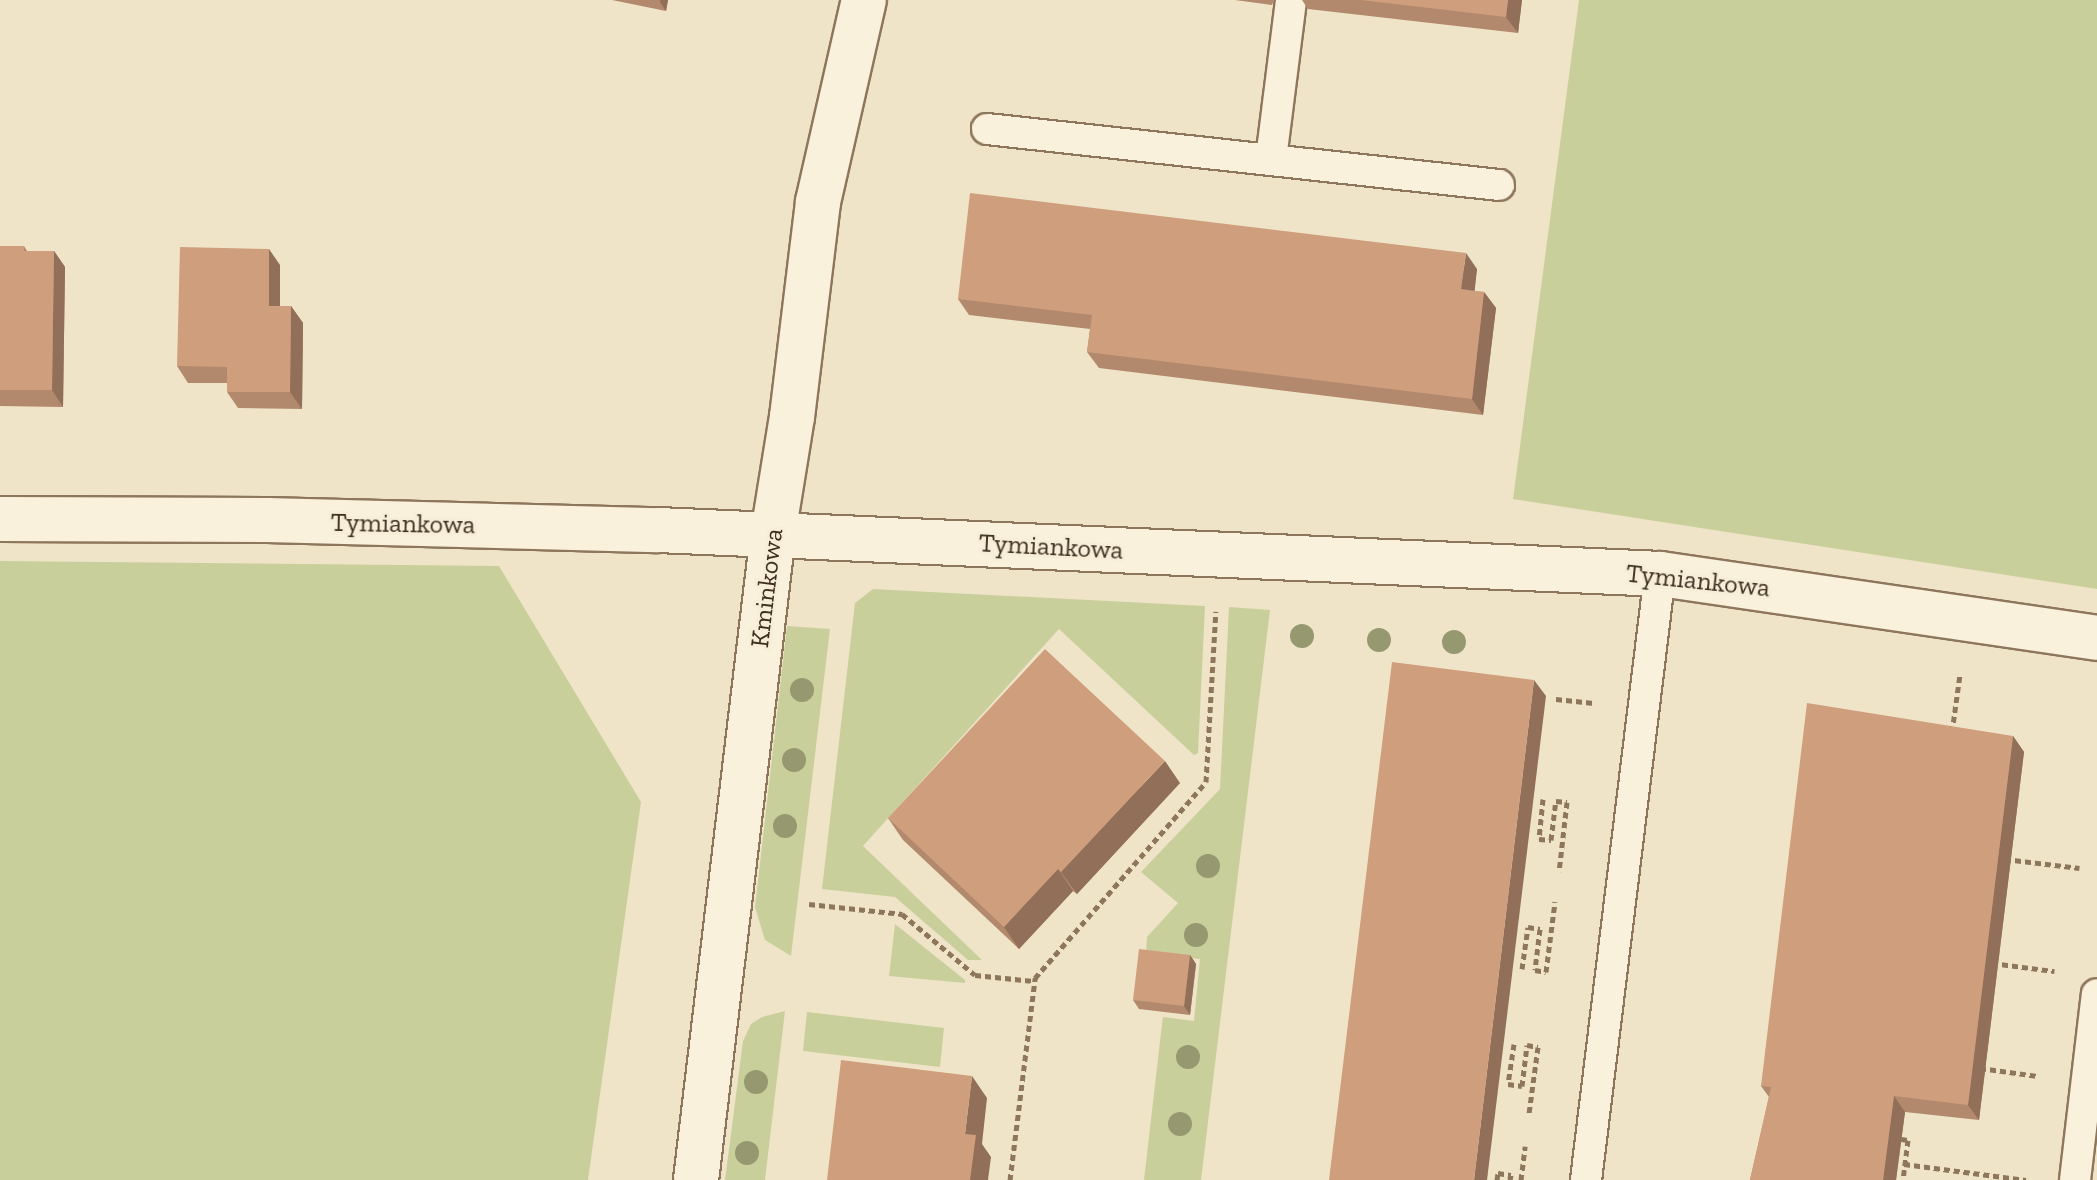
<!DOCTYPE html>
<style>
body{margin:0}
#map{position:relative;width:2097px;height:1180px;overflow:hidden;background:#f0e4c8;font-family:"Zilla Slab",serif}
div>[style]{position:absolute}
.green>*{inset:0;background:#c9cf9b}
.path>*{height:5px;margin-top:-2.5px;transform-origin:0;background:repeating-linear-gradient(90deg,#8d765c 0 6px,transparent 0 10px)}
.roads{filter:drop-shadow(2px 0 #8d765c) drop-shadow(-2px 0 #8d765c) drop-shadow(0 2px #8d765c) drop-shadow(0 -2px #8d765c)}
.service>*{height:30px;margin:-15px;padding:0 15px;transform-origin:15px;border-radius:15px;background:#faf1dc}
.minor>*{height:44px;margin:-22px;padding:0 22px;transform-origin:22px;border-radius:22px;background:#faf1dc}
.trees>*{width:24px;height:24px;margin:-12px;border-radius:50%;background:#96986f}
.wall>*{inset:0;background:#b2896c}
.shaded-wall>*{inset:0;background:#916f58}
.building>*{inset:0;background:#cf9f7d}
span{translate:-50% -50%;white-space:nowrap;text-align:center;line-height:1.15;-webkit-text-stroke:6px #f7eed8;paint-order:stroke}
.street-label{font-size:26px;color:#3d2e20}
</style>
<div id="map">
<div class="green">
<i style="clip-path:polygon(1579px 0,2097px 0,2097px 589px,1513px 499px)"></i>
<i style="clip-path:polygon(0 561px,499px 566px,641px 802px,588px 1180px,0 1180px)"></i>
<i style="clip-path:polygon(873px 589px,1205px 606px,1198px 753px,1194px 755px,1059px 629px,863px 846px,982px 960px,968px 960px,895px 897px,822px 889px,855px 603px)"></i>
<i style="clip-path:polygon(1229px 607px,1270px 610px,1201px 1180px,1144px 1180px,1162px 1024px,1163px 1017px,1194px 1021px,1200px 959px,1146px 954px,1147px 937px,1178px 903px,1141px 872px,1220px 789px)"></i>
<i style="clip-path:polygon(787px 626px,830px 629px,791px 956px,765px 940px,755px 907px)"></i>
<i style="clip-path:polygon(895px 924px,965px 980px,965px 983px,889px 976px)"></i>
<i style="clip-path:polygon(785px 1011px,765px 1180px,725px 1180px,743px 1041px,751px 1024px,762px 1017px)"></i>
<i style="clip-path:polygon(807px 1012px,944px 1028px,940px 1067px,803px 1051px)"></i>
</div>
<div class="path">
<i style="left:1556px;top:699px;width:38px;rotate:6deg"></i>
<i style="left:1952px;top:732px;width:59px;rotate:-82.1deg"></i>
<i style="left:1543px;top:799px;width:40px;rotate:95.7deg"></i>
<i style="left:1539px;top:839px;width:12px;rotate:5deg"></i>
<i style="left:1551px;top:840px;width:39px;rotate:-83deg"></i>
<i style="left:1556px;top:801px;width:11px;rotate:5deg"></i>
<i style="left:1567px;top:802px;width:70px;rotate:96.5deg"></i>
<i style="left:2005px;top:859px;width:75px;rotate:6.9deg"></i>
<i style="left:809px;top:904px;width:94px;rotate:6.1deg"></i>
<i style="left:902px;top:914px;width:95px;rotate:39.9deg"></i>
<i style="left:975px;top:975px;width:59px;rotate:5.8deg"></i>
<i style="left:1992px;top:963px;width:63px;rotate:7.4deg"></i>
<i style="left:1522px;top:969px;width:42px;rotate:-81.9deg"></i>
<i style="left:1528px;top:927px;width:12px;rotate:9deg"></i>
<i style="left:1540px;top:929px;width:41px;rotate:97deg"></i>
<i style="left:1535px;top:970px;width:11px;rotate:10deg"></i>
<i style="left:1546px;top:972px;width:71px;rotate:-82.7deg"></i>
<i style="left:1514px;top:1044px;width:40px;rotate:98.5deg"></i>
<i style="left:1508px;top:1084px;width:14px;rotate:8deg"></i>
<i style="left:1522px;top:1086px;width:41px;rotate:-83deg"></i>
<i style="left:1527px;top:1045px;width:11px;rotate:10deg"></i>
<i style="left:1538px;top:1047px;width:68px;rotate:97.7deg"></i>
<i style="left:1980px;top:1068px;width:58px;rotate:8deg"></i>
<i style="left:1901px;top:1139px;width:7px;rotate:8deg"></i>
<i style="left:1908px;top:1140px;width:40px;rotate:97.1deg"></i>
<i style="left:1904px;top:1164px;width:123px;rotate:7.5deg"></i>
<i style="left:1010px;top:1180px;width:204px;rotate:-82.9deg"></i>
<i style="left:1035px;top:978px;width:260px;rotate:-48.9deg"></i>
<i style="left:1206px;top:782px;width:171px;rotate:-86.7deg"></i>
<i style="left:1497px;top:1180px;width:7px;rotate:-82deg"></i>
<i style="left:1498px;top:1173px;width:13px;rotate:9deg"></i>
<i style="left:1511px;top:1175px;width:5px;rotate:101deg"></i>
<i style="left:1521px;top:1180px;width:34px;rotate:-83deg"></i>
</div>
<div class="roads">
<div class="service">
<i style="left:987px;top:129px;width:515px;rotate:6.24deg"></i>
<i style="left:1271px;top:159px;width:160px;rotate:-82.8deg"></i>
<i style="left:1586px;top:1180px;width:611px;rotate:-83.04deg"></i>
<i style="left:2075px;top:1180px;width:187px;rotate:-83.3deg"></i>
</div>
<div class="minor">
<i style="left:0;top:519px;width:267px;rotate:0.2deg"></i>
<i style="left:267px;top:520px;width:391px;rotate:1.5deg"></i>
<i style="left:658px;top:530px;width:1003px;rotate:2.51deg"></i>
<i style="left:1660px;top:574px;width:442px;rotate:8.3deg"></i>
<i style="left:696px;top:1180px;width:651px;rotate:-83.2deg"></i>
<i style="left:773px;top:534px;width:119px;rotate:-80.8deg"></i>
<i style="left:792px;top:417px;width:217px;rotate:-83.1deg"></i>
<i style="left:818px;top:202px;width:207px;rotate:-77.2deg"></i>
</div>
</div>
<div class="trees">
<i style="left:1302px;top:636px"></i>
<i style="left:1379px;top:640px"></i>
<i style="left:1454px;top:642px"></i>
<i style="left:802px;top:690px"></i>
<i style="left:794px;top:760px"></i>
<i style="left:785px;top:826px"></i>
<i style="left:1208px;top:866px"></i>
<i style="left:1196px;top:935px"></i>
<i style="left:1188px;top:1057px"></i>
<i style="left:756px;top:1082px"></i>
<i style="left:1180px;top:1124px"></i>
<i style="left:747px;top:1153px"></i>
</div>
<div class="wall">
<i style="clip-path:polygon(612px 0,668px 0,666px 11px)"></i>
<i style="clip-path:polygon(1235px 0,1274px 0,1272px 5px)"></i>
<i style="clip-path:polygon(1302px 0,1522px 0,1518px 33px,1308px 9px)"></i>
<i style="clip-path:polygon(0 246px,24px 246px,27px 251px,54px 251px,65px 267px,63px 407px,0 406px)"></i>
<i style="clip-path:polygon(280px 265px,280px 306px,291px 306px,303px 323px,302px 409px,238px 408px,227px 392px,227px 383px,188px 383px,177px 366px)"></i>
<i style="clip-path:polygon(1477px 269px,1474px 291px,1484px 292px,1496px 308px,1483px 415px,1099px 368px,1087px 352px,1090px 329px,969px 315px,958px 299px)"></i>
<i style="clip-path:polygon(2013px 736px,2024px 752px,1979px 1120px,1905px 1112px,1896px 1180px,1750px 1180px,1769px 1097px,1761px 1086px)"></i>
<i style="clip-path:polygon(1180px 783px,1077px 894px,1073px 891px,1019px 949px,903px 840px,888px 818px)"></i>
<i style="clip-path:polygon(1190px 955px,1196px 964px,1190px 1015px,1139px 1009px,1133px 1000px)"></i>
</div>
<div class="shaded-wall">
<i style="clip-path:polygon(660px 0,668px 0,666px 11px,660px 2px)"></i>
<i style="clip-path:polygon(1508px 0,1522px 0,1518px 33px,1506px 17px)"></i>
<i style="clip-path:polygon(269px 249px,280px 265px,280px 323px,269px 306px)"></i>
<i style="clip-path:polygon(54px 251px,65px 267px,63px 407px,52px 390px)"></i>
<i style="clip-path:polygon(1466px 253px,1477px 269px,1473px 306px,1461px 289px)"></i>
<i style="clip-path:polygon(1484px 292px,1496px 308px,1483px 415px,1472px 399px)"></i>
<i style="clip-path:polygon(291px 306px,303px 323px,302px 409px,290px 392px)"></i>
<i style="clip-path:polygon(1534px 680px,1546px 696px,1487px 1180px,1474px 1180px)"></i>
<i style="clip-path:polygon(2013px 736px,2024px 752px,1979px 1120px,1968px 1105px)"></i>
<i style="clip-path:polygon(1165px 761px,1180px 783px,1077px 894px,1061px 872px)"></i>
<i style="clip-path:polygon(1058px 869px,1073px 891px,1019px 949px,1004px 927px)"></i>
<i style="clip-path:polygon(1190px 955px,1196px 964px,1190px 1015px,1184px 1006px)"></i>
<i style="clip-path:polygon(972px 1076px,987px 1098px,982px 1144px,991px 1157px,988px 1180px,970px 1180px,965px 1134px)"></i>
<i style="clip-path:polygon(1894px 1096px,1905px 1112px,1896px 1180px,1883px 1180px)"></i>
</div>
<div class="building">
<i style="clip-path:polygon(1361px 0,1508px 0,1506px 17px)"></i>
<i style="clip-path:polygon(970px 193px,1466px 253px,1461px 289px,1484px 292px,1472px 399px,1087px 352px,1092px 315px,958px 299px)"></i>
<i style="clip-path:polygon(0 246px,24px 246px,24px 251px,54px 251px,52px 390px,0 390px)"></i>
<i style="clip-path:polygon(180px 247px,269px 249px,269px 306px,291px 306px,290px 392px,227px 392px,227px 367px,177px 366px)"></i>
<i style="clip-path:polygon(1045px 649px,1165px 761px,1061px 872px,1058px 869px,1004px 927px,888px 818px)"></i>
<i style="clip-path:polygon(1392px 662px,1534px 680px,1474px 1180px,1329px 1180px)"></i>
<i style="clip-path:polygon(1807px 703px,2013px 736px,1968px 1105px,1894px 1096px,1883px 1180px,1750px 1180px,1771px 1087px,1761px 1086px)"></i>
<i style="clip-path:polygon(1139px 949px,1190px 955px,1184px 1006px,1133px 1000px)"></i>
<i style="clip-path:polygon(841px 1060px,972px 1076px,965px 1134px,976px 1135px,970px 1180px,827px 1180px)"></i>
</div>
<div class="street-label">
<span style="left:403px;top:524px;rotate:1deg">Tymiankowa</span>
<span style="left:1051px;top:547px;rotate:3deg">Tymiankowa</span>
<span style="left:1698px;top:581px;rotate:6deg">Tymiankowa</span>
<span style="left:767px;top:588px;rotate:-83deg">Kminkowa</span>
</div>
</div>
